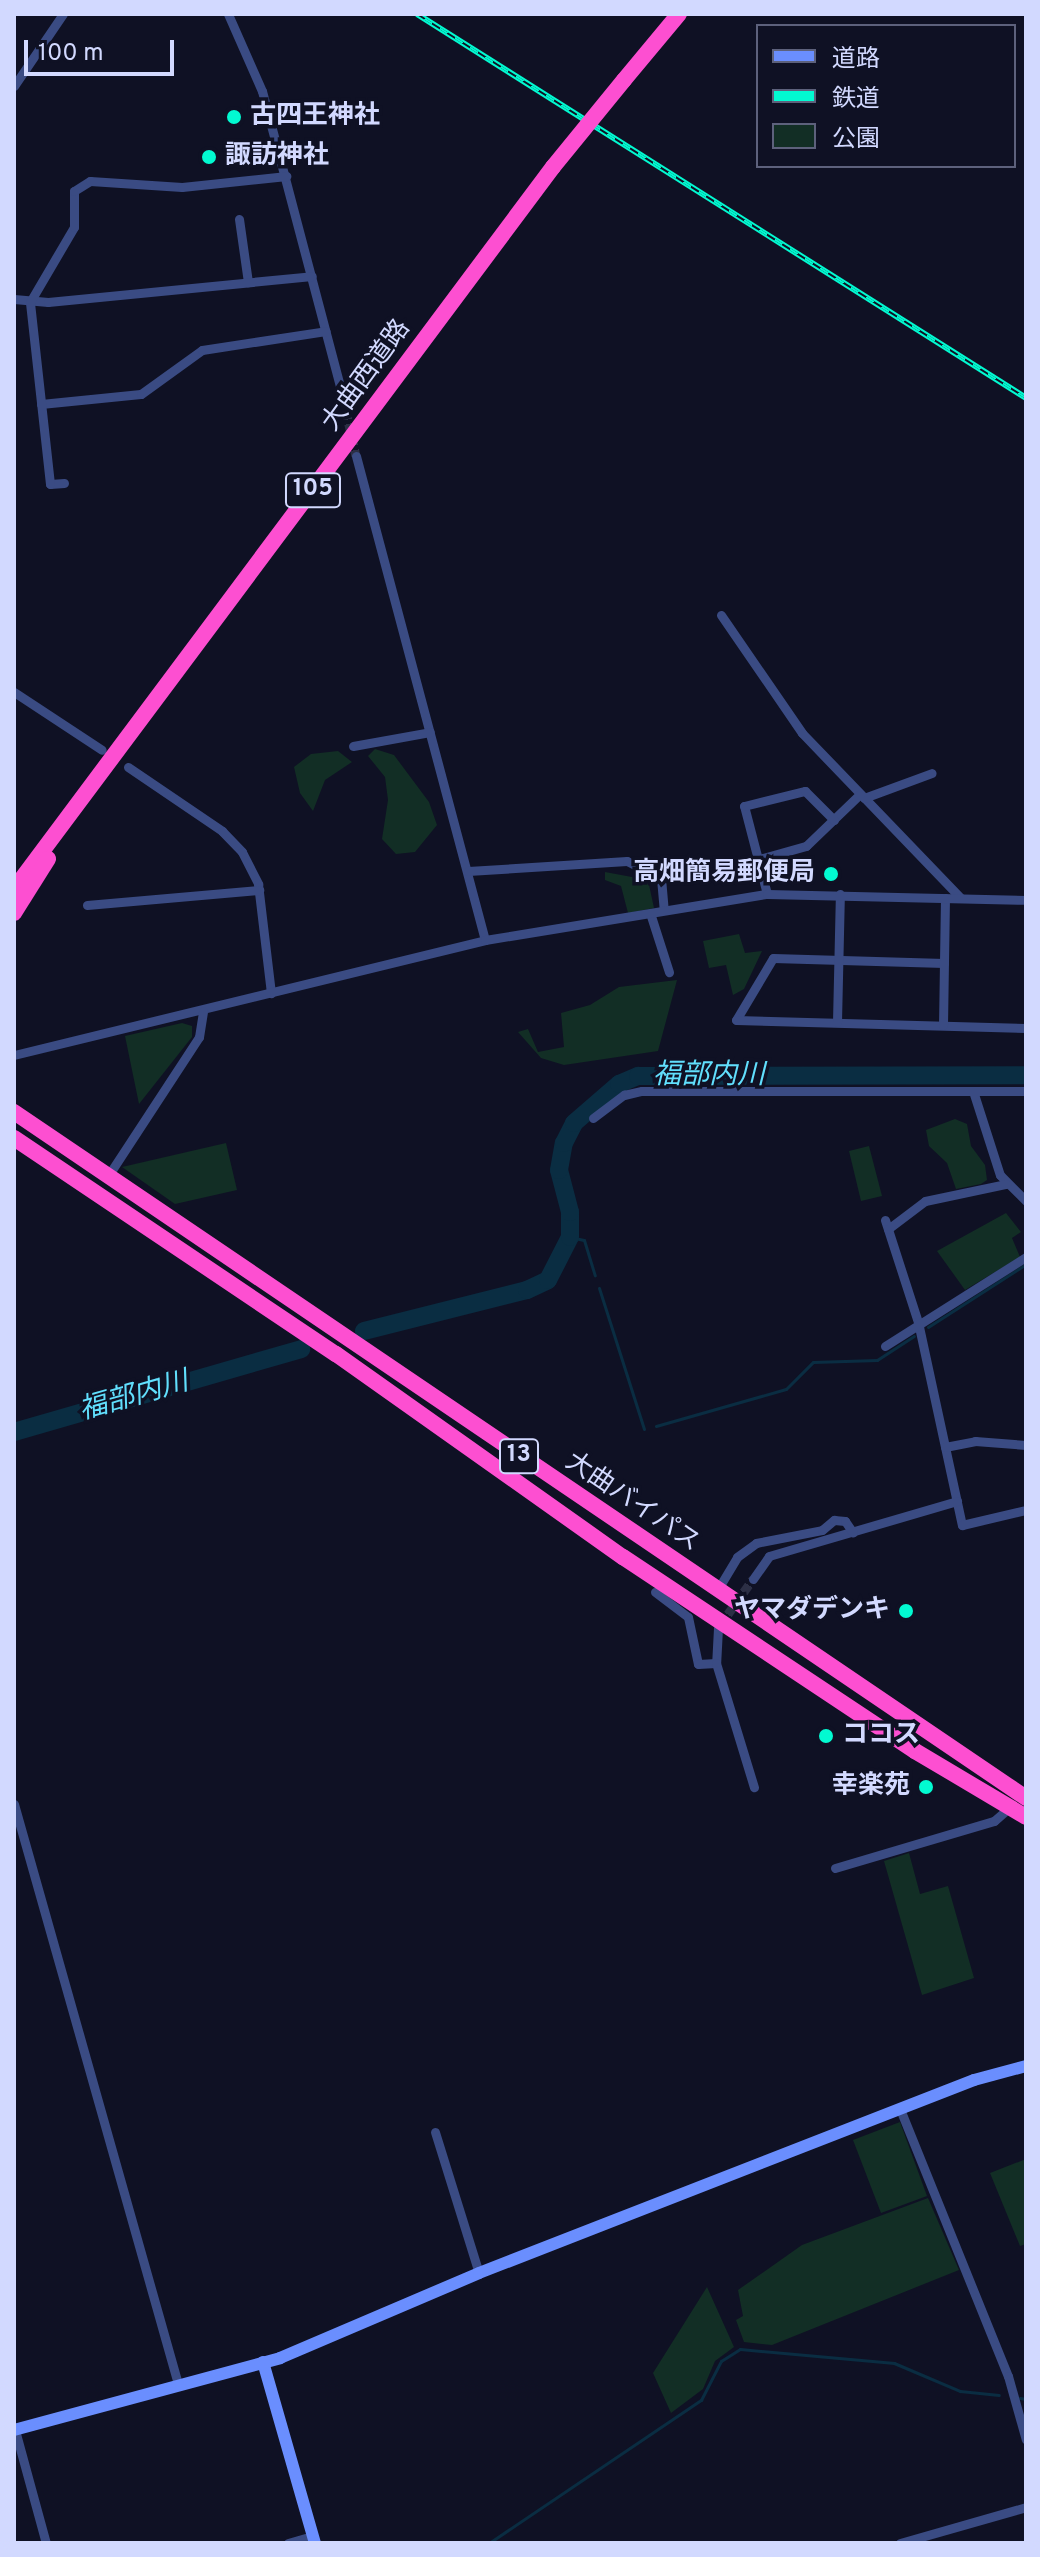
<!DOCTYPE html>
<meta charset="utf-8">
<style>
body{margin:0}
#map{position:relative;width:1040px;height:2557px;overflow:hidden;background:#0f1124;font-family:Overpass,"Noto Sans JP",sans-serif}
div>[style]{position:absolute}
.green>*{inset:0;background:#122e25}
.stream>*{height:3px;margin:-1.5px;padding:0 1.5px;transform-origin:1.5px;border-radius:1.5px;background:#0a2d42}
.river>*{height:18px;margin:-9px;padding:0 9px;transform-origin:9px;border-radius:9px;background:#0a2d42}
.street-tunnel>*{height:9px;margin-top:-4.5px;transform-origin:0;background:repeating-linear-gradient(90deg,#2c2f45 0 9px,transparent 0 13.5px)}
.street>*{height:9px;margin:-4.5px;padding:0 4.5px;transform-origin:4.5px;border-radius:4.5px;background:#3a4b83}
.secondary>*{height:12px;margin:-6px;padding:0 6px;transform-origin:6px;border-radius:6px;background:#6a8efe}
.highway>*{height:16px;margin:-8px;padding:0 8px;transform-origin:8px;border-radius:8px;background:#fd4fd1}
.rail>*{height:6px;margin-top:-3px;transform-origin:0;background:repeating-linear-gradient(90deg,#0f1124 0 9px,#02fad1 0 18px);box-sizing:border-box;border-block:2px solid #02fad1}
.highway-bridge>*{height:16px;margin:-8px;padding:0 8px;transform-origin:8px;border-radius:8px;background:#fd4fd1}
.dots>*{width:22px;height:22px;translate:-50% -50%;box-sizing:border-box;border:4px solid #0f1124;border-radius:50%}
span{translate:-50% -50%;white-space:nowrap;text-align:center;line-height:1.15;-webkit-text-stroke:7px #0f1124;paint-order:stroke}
.shield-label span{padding:2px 6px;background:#0f1124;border:2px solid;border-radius:6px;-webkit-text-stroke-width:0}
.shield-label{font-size:24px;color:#d2d9ff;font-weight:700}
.poi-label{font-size:26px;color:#d2d9ff;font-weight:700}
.left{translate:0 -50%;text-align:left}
.right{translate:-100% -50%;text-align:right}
.street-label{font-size:26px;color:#d2d9ff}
.water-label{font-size:28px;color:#61dffd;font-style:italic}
.frame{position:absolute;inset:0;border:16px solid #d2d9ff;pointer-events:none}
.legend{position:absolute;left:756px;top:24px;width:260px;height:144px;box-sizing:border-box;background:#0f1124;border:2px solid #5d617c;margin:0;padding:10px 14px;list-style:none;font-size:24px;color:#d2d9ff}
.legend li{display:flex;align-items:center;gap:16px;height:40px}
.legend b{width:40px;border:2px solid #5d617c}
.scale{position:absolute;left:24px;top:40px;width:150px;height:36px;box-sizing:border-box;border:4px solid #d2d9ff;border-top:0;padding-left:10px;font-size:24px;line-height:28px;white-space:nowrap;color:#d2d9ff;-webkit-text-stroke:6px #0f1124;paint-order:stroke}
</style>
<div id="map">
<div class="green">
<i style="clip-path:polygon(375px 749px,394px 755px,429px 802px,437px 825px,415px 852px,396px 854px,382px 839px,388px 800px,385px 777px,368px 756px)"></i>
<i style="clip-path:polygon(338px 751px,352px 762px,325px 780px,313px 811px,300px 793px,294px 767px,311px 754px)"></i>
<i style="clip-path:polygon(605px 872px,648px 880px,654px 908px,628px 913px,621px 886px,605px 880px)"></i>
<i style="clip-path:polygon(739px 934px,745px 953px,762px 951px,744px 989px,733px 995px,726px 965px,709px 968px,703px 941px)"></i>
<i style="clip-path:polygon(677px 980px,658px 1051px,564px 1065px,541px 1058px,518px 1032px,528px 1029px,538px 1052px,564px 1047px,561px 1013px,590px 1005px,619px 987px)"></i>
<i style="clip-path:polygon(182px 1023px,192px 1026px,192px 1037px,139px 1104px,125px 1036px)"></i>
<i style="clip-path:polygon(955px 1119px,967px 1124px,971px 1146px,985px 1165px,987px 1180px,981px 1184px,956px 1189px,947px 1163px,929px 1146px,926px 1130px)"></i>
<i style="clip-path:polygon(226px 1143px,237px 1190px,175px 1204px,122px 1167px)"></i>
<i style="clip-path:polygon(869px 1146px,882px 1196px,861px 1201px,849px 1151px)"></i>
<i style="clip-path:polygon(1006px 1213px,1021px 1232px,1012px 1238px,1020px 1257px,965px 1290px,937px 1251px)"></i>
<i style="clip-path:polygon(909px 1853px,920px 1894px,948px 1886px,974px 1978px,922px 1995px,884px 1861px)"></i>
<i style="clip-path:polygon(900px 2122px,927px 2196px,881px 2213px,853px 2140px)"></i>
<i style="clip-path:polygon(1026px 2159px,1026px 2244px,1020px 2246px,990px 2173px)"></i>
<i style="clip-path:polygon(928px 2198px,959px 2270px,772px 2345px,744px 2342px,736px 2320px,743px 2316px,738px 2290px,802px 2245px)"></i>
<i style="clip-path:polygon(707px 2287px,734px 2347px,715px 2361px,703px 2389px,671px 2413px,653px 2373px)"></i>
</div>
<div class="stream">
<i style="left:570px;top:1237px;width:14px;rotate:12deg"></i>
<i style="left:584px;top:1240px;width:37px;rotate:73deg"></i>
<i style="left:599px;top:1288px;width:148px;rotate:72.3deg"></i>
<i style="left:928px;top:1327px;width:117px;rotate:-32.7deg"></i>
<i style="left:656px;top:1426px;width:135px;rotate:-15.9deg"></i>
<i style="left:786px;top:1389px;width:38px;rotate:-45deg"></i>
<i style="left:813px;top:1362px;width:64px;rotate:-1.8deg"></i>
<i style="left:877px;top:1360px;width:44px;rotate:-33deg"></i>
<i style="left:1020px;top:2398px;width:6px;rotate:9deg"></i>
<i style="left:489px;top:2543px;width:256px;rotate:-34deg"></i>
<i style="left:701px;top:2400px;width:44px;rotate:-62.9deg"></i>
<i style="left:721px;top:2361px;width:22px;rotate:-32deg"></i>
<i style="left:740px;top:2349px;width:155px;rotate:5.2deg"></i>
<i style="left:894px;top:2363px;width:72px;rotate:23deg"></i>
<i style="left:960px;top:2391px;width:39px;rotate:6deg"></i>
</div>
<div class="river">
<i style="left:364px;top:1331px;width:168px;rotate:-14.1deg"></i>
<i style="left:527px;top:1290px;width:23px;rotate:-25deg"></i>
<i style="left:548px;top:1280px;width:48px;rotate:-62.9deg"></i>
<i style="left:570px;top:1237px;width:25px;rotate:-90deg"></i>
<i style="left:570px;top:1212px;width:43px;rotate:-104.7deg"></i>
<i style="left:559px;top:1170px;width:27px;rotate:-80deg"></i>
<i style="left:564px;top:1143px;width:22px;rotate:-63deg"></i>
<i style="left:574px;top:1123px;width:60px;rotate:-40.9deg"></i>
<i style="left:619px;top:1084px;width:21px;rotate:-23deg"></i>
<i style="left:638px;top:1076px;width:388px;rotate:-0.1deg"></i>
<i style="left:14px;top:1432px;width:299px;rotate:-16.1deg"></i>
</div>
<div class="street-tunnel">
<i style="left:343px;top:397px;width:60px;rotate:77.6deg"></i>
<i style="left:720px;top:1625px;width:57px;rotate:-54.3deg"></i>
</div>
<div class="street">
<i style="left:228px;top:14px;width:84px;rotate:66.2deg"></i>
<i style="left:262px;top:91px;width:317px;rotate:75.2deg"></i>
<i style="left:14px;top:86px;width:87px;rotate:-55.8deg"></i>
<i style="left:239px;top:219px;width:64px;rotate:81.9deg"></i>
<i style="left:14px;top:299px;width:34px;rotate:5deg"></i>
<i style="left:48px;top:302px;width:265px;rotate:-5.6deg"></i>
<i style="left:41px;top:404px;width:100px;rotate:-5.7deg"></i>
<i style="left:141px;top:394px;width:75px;rotate:-35.8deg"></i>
<i style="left:202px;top:350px;width:125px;rotate:-8.7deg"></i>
<i style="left:356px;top:456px;width:501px;rotate:75.08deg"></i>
<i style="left:64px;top:483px;width:14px;rotate:176deg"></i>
<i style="left:50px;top:484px;width:183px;rotate:-96.3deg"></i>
<i style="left:30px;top:302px;width:87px;rotate:-59.6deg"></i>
<i style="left:74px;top:227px;width:36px;rotate:-90deg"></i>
<i style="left:74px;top:191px;width:19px;rotate:-32deg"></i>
<i style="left:90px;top:181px;width:92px;rotate:3.7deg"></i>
<i style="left:182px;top:187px;width:105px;rotate:-6deg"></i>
<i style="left:721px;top:615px;width:143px;rotate:55.5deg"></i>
<i style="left:802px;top:733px;width:229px;rotate:46.1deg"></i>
<i style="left:14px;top:692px;width:105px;rotate:33.4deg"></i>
<i style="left:353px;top:746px;width:78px;rotate:-10.3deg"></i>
<i style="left:128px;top:767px;width:114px;rotate:34.2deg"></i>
<i style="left:222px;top:831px;width:29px;rotate:46deg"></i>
<i style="left:242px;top:852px;width:36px;rotate:63deg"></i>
<i style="left:258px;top:884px;width:110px;rotate:83.2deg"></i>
<i style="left:864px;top:798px;width:72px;rotate:-20.2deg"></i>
<i style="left:759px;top:859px;width:49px;rotate:-15.5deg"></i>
<i style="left:806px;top:846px;width:75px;rotate:-43.9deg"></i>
<i style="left:468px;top:871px;width:159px;rotate:-3.6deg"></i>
<i style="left:627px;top:861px;width:38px;rotate:27deg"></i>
<i style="left:661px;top:878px;width:32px;rotate:85deg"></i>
<i style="left:767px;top:894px;width:91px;rotate:-104.6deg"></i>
<i style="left:744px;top:806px;width:63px;rotate:-13.8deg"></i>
<i style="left:805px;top:791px;width:41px;rotate:45deg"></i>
<i style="left:87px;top:905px;width:173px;rotate:-5deg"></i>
<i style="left:651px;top:916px;width:59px;rotate:72.2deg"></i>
<i style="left:944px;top:963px;width:171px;rotate:-178.3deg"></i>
<i style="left:773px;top:958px;width:72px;rotate:120.8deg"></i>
<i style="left:736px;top:1020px;width:290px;rotate:1.6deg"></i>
<i style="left:837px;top:1022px;width:128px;rotate:-88.7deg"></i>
<i style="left:943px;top:1025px;width:127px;rotate:-89.1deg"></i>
<i style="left:14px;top:1055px;width:485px;rotate:-13.7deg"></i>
<i style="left:485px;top:940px;width:286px;rotate:-9.3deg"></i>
<i style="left:767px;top:894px;width:259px;rotate:1.3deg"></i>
<i style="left:973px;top:1091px;width:88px;rotate:72.2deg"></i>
<i style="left:1000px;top:1175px;width:37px;rotate:45deg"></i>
<i style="left:593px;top:1118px;width:39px;rotate:-37deg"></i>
<i style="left:624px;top:1095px;width:18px;rotate:-13deg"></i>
<i style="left:642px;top:1091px;width:384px"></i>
<i style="left:108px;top:1176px;width:166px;rotate:-56.8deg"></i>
<i style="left:199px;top:1037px;width:26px;rotate:-81deg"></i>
<i style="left:885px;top:1220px;width:107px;rotate:72.1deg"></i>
<i style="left:918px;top:1322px;width:208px;rotate:77.8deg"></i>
<i style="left:962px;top:1525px;width:66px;rotate:-13.2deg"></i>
<i style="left:888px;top:1229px;width:46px;rotate:-37.1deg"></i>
<i style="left:925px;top:1201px;width:83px;rotate:-11.9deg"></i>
<i style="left:885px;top:1346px;width:167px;rotate:-32.3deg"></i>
<i style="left:945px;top:1447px;width:31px;rotate:-11deg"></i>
<i style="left:975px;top:1441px;width:51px;rotate:4.5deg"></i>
<i style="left:753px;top:1579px;width:28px;rotate:-55deg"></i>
<i style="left:769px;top:1556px;width:196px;rotate:-16.3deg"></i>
<i style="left:718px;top:1589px;width:37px;rotate:-59deg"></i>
<i style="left:737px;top:1557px;width:24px;rotate:-36deg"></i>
<i style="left:756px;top:1543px;width:67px;rotate:-11.1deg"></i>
<i style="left:822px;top:1530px;width:16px;rotate:-40deg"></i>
<i style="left:834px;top:1520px;width:11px;rotate:5deg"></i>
<i style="left:845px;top:1521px;width:14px;rotate:56deg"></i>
<i style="left:655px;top:1592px;width:41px;rotate:37.1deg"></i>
<i style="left:688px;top:1617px;width:48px;rotate:78deg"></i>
<i style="left:698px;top:1664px;width:18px;rotate:-3deg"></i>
<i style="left:718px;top:1628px;width:35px;rotate:93deg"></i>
<i style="left:716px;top:1663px;width:130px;rotate:73deg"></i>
<i style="left:14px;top:1804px;width:603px;rotate:74.21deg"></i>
<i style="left:835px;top:1868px;width:166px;rotate:-16.5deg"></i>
<i style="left:994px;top:1821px;width:21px;rotate:-41deg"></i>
<i style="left:900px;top:2109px;width:288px;rotate:68deg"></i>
<i style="left:1008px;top:2376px;width:66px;rotate:74.3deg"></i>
<i style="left:435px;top:2132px;width:148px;rotate:72.7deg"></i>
<i style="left:15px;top:2430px;width:117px;rotate:74.7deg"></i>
<i style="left:288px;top:2543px;width:26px;rotate:-16deg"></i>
<i style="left:900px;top:2543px;width:131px;rotate:-15.9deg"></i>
</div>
<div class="secondary">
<i style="left:263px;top:2362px;width:188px;rotate:74deg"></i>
<i style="left:14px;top:2430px;width:276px;rotate:-15.1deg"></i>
<i style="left:280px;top:2358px;width:216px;rotate:-23.1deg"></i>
<i style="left:479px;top:2273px;width:531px;rotate:-21.3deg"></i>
<i style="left:974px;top:2080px;width:54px;rotate:-15.1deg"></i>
</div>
<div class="highway">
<i style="left:624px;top:80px;width:86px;rotate:-50.2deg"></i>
<i style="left:14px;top:889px;width:901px;rotate:-53.26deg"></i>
<i style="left:14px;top:913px;width:64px;rotate:-57.8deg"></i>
<i style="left:14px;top:1112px;width:1223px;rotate:34.13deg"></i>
<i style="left:14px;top:1138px;width:388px;rotate:33.9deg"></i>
<i style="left:336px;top:1354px;width:352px;rotate:35.3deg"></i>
<i style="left:623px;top:1557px;width:351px;rotate:33.6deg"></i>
<i style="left:915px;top:1751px;width:129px;rotate:30.7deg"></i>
</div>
<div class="rail">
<i style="left:417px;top:14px;width:720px;rotate:32.23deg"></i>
</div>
<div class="highway-bridge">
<i style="left:553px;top:167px;width:112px;rotate:-50.8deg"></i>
</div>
<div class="dots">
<i style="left:234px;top:117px;background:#02fad1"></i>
<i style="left:209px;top:157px;background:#02fad1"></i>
<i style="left:831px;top:874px;background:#02fad1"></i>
<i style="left:906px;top:1611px;background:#02fad1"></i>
<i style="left:826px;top:1736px;background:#02fad1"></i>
<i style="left:926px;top:1787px;background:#02fad1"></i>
</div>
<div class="shield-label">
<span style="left:313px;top:490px">105</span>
<span style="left:519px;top:1456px">13</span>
</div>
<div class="poi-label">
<span class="left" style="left:250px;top:117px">古四王神社</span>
<span class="left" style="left:225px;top:157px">諏訪神社</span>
<span class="right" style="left:815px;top:874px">高畑簡易郵便局</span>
<span class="right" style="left:890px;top:1611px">ヤマダデンキ</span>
<span class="left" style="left:842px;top:1736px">ココス</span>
<span class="right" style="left:910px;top:1787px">幸楽苑</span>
</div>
<div class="street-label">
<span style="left:367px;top:376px;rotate:-54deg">大曲西道路</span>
<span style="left:632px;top:1503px;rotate:34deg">大曲バイパス</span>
</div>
<div class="water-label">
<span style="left:709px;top:1076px">福部内川</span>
<span style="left:134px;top:1397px;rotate:-16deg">福部内川</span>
</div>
<div class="frame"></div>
<ul class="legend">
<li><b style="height:10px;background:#6a8efe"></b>道路</li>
<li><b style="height:10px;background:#02fad1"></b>鉄道</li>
<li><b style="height:22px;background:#122e25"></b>公園</li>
</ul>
<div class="scale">100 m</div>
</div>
